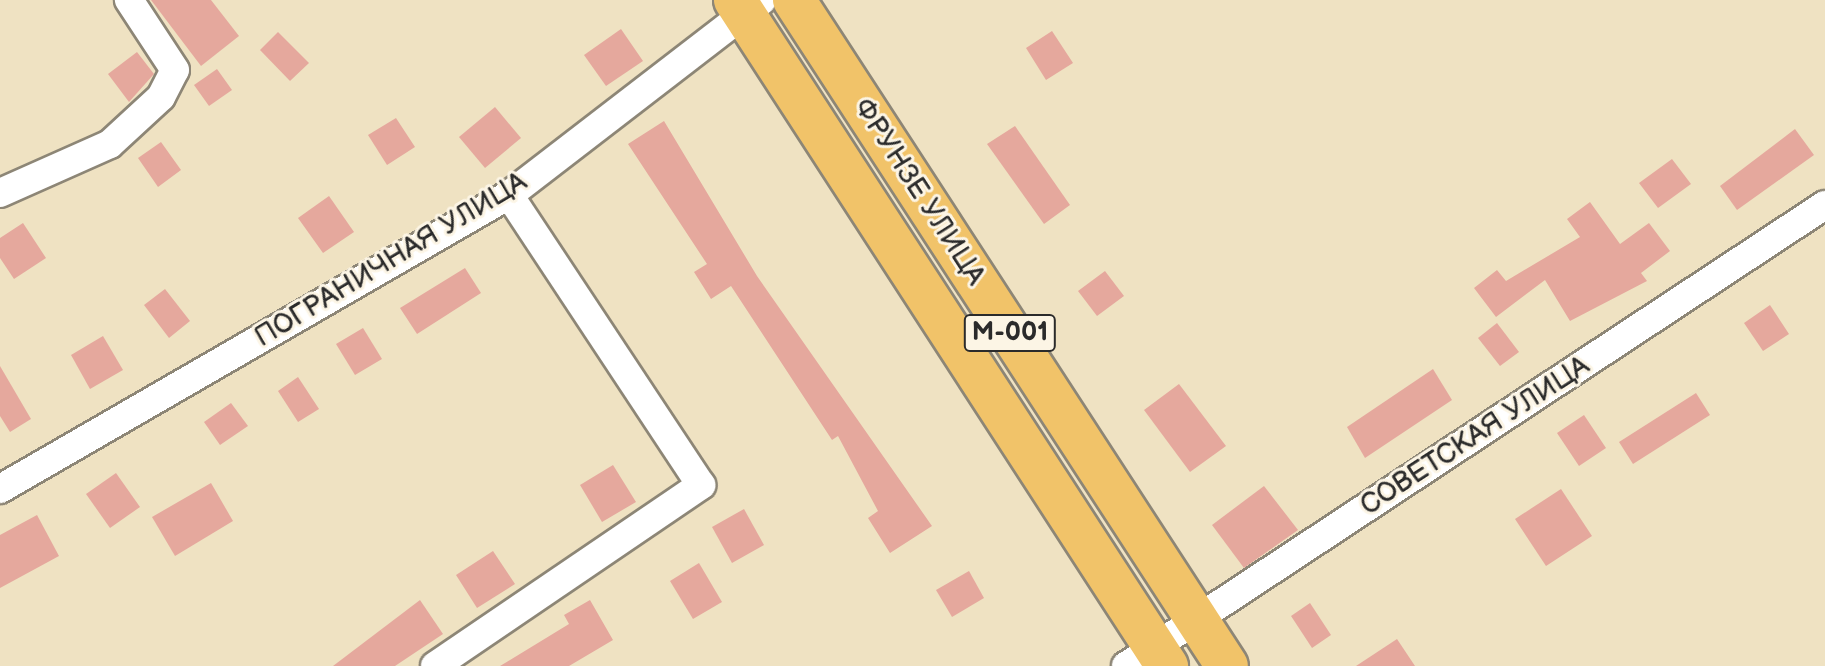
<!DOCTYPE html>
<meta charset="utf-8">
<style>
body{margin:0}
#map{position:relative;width:1825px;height:666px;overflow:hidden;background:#efe2c2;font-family:"Balsamiq Sans",sans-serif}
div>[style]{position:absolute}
.building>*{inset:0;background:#e5a89d}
.roads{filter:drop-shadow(2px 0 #8d8676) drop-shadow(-2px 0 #8d8676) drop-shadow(0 2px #8d8676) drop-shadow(0 -2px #8d8676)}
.street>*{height:28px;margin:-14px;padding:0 14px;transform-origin:14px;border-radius:14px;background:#fff}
.primary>*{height:42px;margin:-21px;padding:0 21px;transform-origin:21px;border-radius:21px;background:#f1c369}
span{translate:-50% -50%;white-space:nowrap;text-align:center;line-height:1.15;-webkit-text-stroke:6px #fcf5e5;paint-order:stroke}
.shield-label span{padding:2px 6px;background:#fcf5e5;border:2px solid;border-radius:6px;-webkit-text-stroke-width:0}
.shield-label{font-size:26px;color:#2b2b2b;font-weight:700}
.street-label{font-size:28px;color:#2b2b2b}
</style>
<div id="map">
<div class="building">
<i style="clip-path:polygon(151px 0,211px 0,239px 36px,201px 66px)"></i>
<i style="clip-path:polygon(621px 29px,643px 61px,606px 86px,584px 55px)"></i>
<i style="clip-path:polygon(1052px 31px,1073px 63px,1046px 80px,1026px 48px)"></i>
<i style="clip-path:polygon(278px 32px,309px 63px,290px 81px,260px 50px)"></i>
<i style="clip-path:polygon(137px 52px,154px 74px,129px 102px,108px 74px)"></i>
<i style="clip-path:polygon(217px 69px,232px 90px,209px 106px,194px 85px)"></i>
<i style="clip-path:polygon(495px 107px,521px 138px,485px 168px,459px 137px)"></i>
<i style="clip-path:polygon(396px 118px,415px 147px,387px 165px,368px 135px)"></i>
<i style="clip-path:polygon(664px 121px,757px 276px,932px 526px,890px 553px,868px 518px,878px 511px,838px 436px,832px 440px,731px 286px,711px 299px,694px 272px,707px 264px,628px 144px)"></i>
<i style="clip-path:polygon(1015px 126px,1070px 205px,1044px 224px,987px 144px)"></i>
<i style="clip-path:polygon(1795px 129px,1814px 155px,1737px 210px,1720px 186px)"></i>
<i style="clip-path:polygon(161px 142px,181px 170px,158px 187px,138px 158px)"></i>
<i style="clip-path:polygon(1672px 159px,1691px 184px,1658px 208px,1639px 183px)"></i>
<i style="clip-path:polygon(329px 196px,354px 232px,323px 253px,298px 218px)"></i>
<i style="clip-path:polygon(1590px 202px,1620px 244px,1649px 223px,1670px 251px,1641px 273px,1647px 281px,1570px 321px,1545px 280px,1496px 317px,1474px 288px,1497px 270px,1506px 281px,1580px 237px,1567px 219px)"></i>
<i style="clip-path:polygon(23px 223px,46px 258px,14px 279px,0 258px,0 238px)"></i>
<i style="clip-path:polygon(465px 268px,481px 293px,417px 334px,400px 308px)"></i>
<i style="clip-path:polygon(1105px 271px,1124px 296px,1097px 316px,1078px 291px)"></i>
<i style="clip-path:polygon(165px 289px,190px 321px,169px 338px,144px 305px)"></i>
<i style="clip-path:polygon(1770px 305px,1789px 334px,1763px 351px,1744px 323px)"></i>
<i style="clip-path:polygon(1497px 323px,1519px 352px,1500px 366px,1478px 338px)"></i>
<i style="clip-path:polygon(363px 328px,382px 359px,355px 375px,336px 344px)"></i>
<i style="clip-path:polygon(103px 336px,123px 370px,90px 389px,71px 355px)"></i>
<i style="clip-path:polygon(0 366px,31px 419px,10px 432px,0 416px)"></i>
<i style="clip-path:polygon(1433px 369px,1452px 400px,1365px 458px,1347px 427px)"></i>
<i style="clip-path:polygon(298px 377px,319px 409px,298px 422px,278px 391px)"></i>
<i style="clip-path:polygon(1179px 384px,1226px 446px,1190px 472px,1144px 410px)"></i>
<i style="clip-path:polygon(1696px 393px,1710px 415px,1633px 464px,1619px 442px)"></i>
<i style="clip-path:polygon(231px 403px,248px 426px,220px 445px,204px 422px)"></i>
<i style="clip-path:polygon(1584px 415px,1606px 448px,1579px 466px,1557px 433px)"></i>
<i style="clip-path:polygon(613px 465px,636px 502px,602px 522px,580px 485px)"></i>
<i style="clip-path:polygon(116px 473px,140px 507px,110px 528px,86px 494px)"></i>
<i style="clip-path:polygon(211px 483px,233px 521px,175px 556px,152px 517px)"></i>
<i style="clip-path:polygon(1264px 486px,1298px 530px,1244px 568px,1212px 525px)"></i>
<i style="clip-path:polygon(1561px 489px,1592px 536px,1546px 566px,1515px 519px)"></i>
<i style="clip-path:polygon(744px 509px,764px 545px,732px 563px,712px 527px)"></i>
<i style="clip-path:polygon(37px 515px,59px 556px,0 588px,0 535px)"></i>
<i style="clip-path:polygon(493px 551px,515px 584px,477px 608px,456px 575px)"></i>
<i style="clip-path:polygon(699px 563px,722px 602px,693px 619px,670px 581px)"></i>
<i style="clip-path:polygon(969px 571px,984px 598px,952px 617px,936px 590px)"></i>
<i style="clip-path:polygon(420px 600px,443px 634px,395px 666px,333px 666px)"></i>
<i style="clip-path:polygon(590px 600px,613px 640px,569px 666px,500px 666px,569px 624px,564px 615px)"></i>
<i style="clip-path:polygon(1310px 603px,1331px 635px,1312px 648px,1291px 616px)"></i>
<i style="clip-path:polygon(1397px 639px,1415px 666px,1356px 666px)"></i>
</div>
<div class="roads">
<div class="street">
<i style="left:0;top:193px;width:120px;rotate:-24deg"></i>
<i style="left:110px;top:144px;width:69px;rotate:-42.7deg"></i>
<i style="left:161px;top:97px;width:30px;rotate:-63deg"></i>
<i style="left:175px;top:70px;width:84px;rotate:-123.3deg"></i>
<i style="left:0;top:489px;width:588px;rotate:-30.01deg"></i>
<i style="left:509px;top:195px;width:319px;rotate:-37.6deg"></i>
<i style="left:435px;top:666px;width:322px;rotate:-34.2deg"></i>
<i style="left:701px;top:485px;width:348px;rotate:-123.5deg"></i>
<i style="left:1126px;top:666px;width:837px;rotate:-33.41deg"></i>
</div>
<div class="primary">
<i style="left:735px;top:0;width:794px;rotate:57.03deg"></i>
<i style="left:794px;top:0;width:794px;rotate:56.97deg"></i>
</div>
</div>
<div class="shield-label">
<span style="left:1010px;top:333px">M-001</span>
</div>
<div class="street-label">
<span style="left:919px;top:192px;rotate:57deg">ФРУНЗЕ УЛИЦА</span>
<span style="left:391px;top:260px;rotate:-31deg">ПОГРАНИЧНАЯ УЛИЦА</span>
<span style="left:1475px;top:436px;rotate:-33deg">СОВЕТСКАЯ УЛИЦА</span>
</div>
</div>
